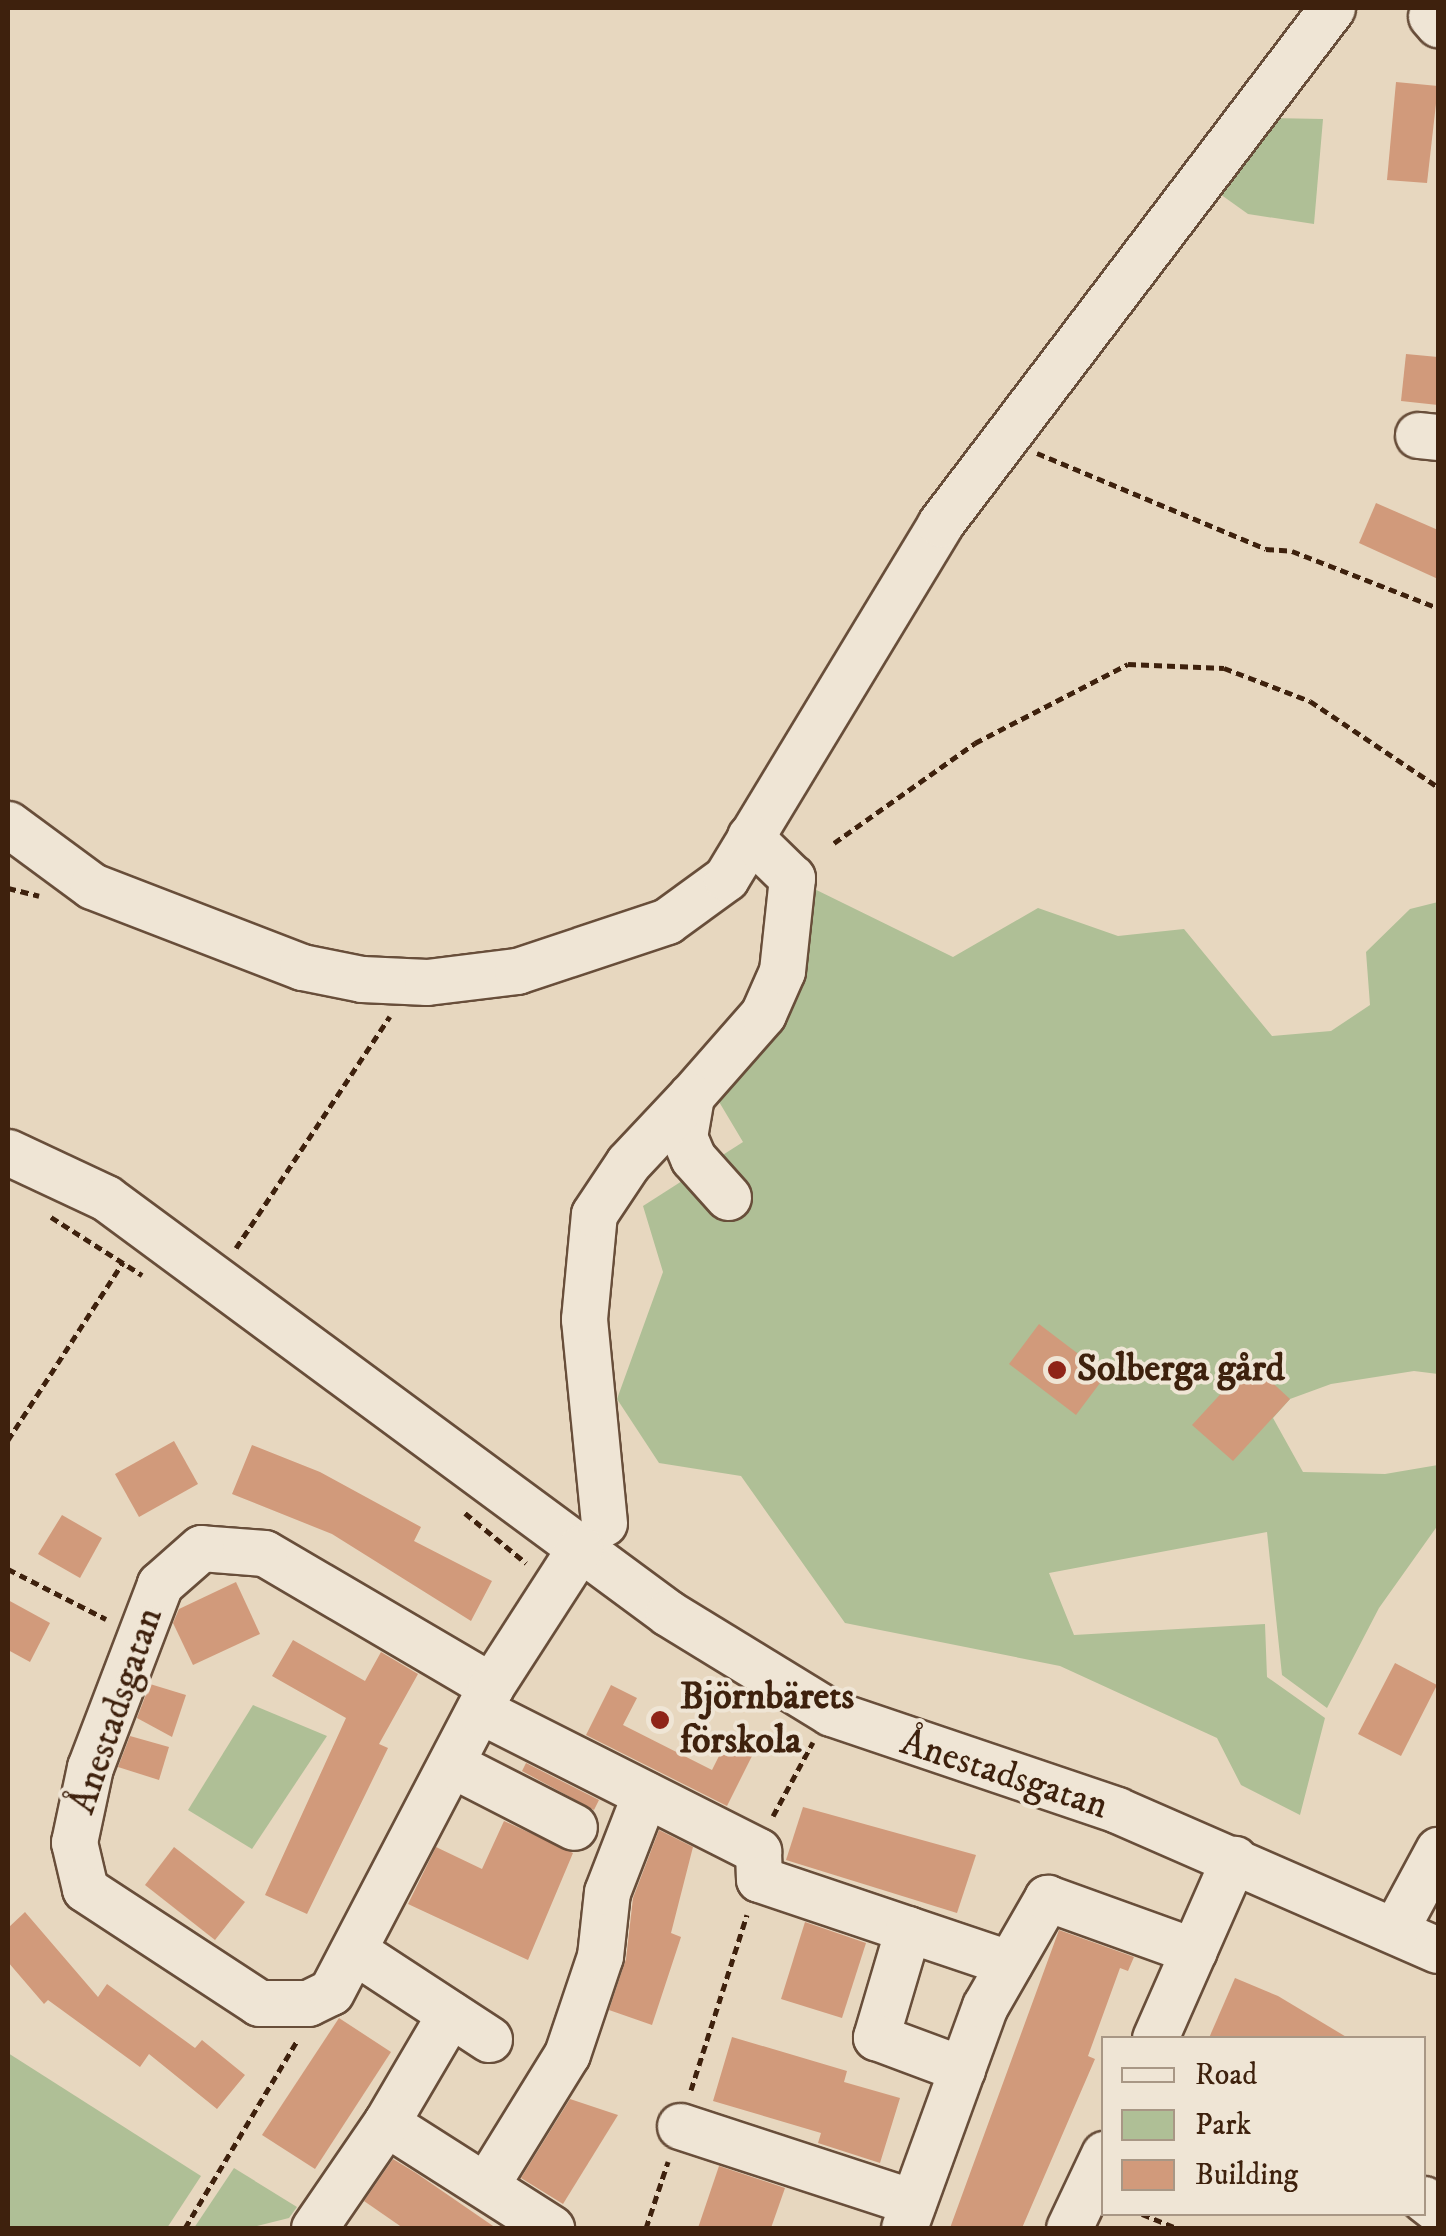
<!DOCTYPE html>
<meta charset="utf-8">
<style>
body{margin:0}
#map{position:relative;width:1446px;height:2236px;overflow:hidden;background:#e7d7bf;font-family:"IM FELL DW Pica",serif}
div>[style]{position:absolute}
.green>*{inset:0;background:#afbf96}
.building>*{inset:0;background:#d19a7b}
.path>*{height:5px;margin-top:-2.5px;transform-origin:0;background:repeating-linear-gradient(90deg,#3e210d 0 8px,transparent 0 13px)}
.roads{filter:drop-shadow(2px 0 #684e3a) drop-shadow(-2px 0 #684e3a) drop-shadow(0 2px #684e3a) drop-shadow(0 -2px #684e3a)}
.minor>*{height:45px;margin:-22.5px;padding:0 22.5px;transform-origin:22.5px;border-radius:22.5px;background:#efe5d5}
.dots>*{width:28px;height:28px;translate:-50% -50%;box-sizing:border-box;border:5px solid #efe5d5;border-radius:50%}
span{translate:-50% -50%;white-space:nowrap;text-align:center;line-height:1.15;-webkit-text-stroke:8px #efe5d5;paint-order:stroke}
.poi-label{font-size:38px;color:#3e210d;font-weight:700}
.left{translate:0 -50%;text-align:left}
.street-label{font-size:38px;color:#3e210d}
.frame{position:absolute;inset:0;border:10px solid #3e210d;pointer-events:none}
.legend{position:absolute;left:1101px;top:2036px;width:325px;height:180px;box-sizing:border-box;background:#efe5d5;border:2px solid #a89785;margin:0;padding:12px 18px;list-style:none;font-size:30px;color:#3e210d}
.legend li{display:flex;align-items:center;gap:20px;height:50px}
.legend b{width:50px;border:2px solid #a89785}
</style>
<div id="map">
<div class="green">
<i style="clip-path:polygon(1265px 118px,1323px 119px,1314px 224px,1248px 214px,1220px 194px)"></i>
<i style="clip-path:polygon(792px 878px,953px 957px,1038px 908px,1118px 936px,1184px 929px,1272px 1036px,1331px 1031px,1370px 1005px,1366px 952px,1410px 909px,1438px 902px,1438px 1374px,1414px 1371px,1331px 1384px,1290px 1399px,1273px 1418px,1303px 1472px,1385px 1474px,1438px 1465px,1438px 1525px,1379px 1608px,1327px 1708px,1282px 1675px,1267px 1532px,1049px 1573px,1074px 1635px,1265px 1624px,1267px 1677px,1325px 1718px,1300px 1815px,1241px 1785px,1217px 1738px,1060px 1666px,845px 1623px,741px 1476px,659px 1463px,617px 1399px,663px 1272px,643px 1206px,743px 1142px,709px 1085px,731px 1053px)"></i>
<i style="clip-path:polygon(253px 1705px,327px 1736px,252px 1849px,188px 1810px)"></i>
<i style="clip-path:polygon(8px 2053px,201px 2176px,167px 2228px,8px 2228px)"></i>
<i style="clip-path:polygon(234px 2168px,297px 2207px,289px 2218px,249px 2228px,194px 2228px)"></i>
</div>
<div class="building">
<i style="clip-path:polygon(1396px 82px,1438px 86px,1427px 183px,1387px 180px)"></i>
<i style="clip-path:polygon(1406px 354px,1438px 357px,1438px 405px,1401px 401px)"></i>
<i style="clip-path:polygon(1376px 503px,1438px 530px,1438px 579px,1359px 543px)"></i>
<i style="clip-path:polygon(1039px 1324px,1106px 1375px,1076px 1415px,1009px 1364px)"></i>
<i style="clip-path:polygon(1250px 1362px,1290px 1399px,1233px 1461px,1192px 1425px)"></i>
<i style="clip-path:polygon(174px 1441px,198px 1484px,139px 1517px,115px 1474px)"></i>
<i style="clip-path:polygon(252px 1445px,320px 1472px,421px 1527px,414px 1541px,492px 1581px,471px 1621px,332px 1534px,232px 1494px)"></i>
<i style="clip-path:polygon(62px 1515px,102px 1538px,80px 1578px,38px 1554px)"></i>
<i style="clip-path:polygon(236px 1582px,260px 1634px,193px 1665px,173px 1623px,179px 1609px)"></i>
<i style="clip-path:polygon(8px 1600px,50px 1623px,30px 1662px,8px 1650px)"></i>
<i style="clip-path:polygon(293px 1640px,365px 1681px,381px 1652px,418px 1674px,379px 1744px,388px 1748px,307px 1914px,265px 1895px,346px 1718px,272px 1676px)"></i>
<i style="clip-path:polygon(1395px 1663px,1437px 1685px,1401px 1756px,1358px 1734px)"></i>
<i style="clip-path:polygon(150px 1684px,186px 1695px,172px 1737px,137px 1718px)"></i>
<i style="clip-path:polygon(611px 1685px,637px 1698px,623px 1725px,712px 1770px,726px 1742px,752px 1756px,727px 1806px,586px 1735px)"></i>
<i style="clip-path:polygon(130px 1736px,169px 1747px,159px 1780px,118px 1767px)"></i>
<i style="clip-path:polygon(526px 1763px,599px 1800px,594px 1810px,522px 1771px)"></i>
<i style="clip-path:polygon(803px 1807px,976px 1855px,957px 1913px,786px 1860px)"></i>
<i style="clip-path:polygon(504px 1821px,573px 1853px,528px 1960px,408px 1904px,436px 1847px,482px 1869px)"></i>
<i style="clip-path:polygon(659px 1830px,693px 1847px,671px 1933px,681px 1937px,652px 2025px,609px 2010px,626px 1959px,633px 1898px)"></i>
<i style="clip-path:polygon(174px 1847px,245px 1902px,215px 1940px,145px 1885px)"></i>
<i style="clip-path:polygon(25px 1912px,98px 1997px,107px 1984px,195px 2048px,202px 2040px,245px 2075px,217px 2109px,149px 2054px,140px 2067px,48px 2000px,44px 2004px,8px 1962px,8px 1928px)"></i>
<i style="clip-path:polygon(805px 1922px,866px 1943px,842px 2018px,781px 1999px)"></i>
<i style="clip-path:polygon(1059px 1930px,1134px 1957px,1128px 1971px,1120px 1968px,1088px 2056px,1095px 2059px,1022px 2228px,950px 2228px)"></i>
<i style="clip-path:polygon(1235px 1978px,1278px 1996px,1348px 2038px,1209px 2038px)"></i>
<i style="clip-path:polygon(339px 2018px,391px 2052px,315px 2169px,262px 2135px)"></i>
<i style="clip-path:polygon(732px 2037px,847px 2071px,844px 2082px,900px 2098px,880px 2163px,818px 2143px,821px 2133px,713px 2101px)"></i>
<i style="clip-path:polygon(570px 2099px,618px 2115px,563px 2204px,521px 2178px)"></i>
<i style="clip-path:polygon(393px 2159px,416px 2173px,496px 2228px,403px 2228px,364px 2201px)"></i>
<i style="clip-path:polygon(719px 2166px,785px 2188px,771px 2228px,698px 2228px)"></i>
</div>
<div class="path">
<i style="left:1037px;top:453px;width:248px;rotate:22.7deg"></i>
<i style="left:1266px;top:549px;width:26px;rotate:4deg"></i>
<i style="left:1292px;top:551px;width:157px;rotate:21.3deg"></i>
<i style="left:834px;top:843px;width:173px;rotate:-35.3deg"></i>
<i style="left:975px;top:743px;width:172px;rotate:-27.3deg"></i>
<i style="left:1128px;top:664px;width:96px;rotate:2.4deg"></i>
<i style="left:1224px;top:668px;width:92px;rotate:21deg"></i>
<i style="left:1310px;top:701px;width:154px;rotate:33.9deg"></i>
<i style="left:8px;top:888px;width:32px;rotate:14deg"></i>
<i style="left:51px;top:1217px;width:108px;rotate:32.5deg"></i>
<i style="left:236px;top:1248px;width:278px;rotate:-56.4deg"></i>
<i style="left:8px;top:1440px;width:212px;rotate:-57.1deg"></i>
<i style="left:465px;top:1513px;width:79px;rotate:39.3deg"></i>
<i style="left:8px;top:1569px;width:110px;rotate:27deg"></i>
<i style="left:773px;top:1816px;width:84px;rotate:-61.6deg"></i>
<i style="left:691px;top:2090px;width:184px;rotate:-72.3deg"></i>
<i style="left:1142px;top:2214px;width:38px;rotate:22deg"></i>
<i style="left:185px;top:2228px;width:220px;rotate:-59.1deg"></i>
<i style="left:646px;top:2228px;width:70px;rotate:-71.6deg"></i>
</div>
<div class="roads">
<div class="minor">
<i style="left:1431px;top:16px;width:11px;rotate:49deg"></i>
<i style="left:1418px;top:435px;width:20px;rotate:6deg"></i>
<i style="left:8px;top:824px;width:104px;rotate:36.4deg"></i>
<i style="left:92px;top:886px;width:225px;rotate:21.1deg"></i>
<i style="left:302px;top:967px;width:61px;rotate:11.3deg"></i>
<i style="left:362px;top:979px;width:65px;rotate:2.6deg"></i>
<i style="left:427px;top:982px;width:91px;rotate:-7deg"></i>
<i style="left:517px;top:971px;width:158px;rotate:-18.4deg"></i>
<i style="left:667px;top:921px;width:73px;rotate:-36.1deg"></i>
<i style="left:726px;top:878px;width:414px;rotate:-58.8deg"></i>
<i style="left:940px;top:524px;width:648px;rotate:-52.78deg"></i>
<i style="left:8px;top:1152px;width:108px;rotate:25.1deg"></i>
<i style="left:106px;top:1198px;width:699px;rotate:36.44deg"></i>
<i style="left:668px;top:1613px;width:191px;rotate:31.5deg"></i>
<i style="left:831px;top:1713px;width:302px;rotate:18.7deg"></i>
<i style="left:1117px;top:1810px;width:350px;rotate:23.6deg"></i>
<i style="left:728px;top:1197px;width:52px;rotate:-131.9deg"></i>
<i style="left:693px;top:1158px;width:23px;rotate:-113deg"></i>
<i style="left:684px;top:1137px;width:42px;rotate:-80.3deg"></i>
<i style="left:691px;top:1096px;width:109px;rotate:-48.7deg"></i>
<i style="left:763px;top:1014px;width:47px;rotate:-66.2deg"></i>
<i style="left:782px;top:971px;width:94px;rotate:-83.9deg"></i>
<i style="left:792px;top:878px;width:59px;rotate:-135.7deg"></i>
<i style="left:604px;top:1523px;width:205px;rotate:-95.6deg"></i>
<i style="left:584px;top:1319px;width:105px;rotate:-84.6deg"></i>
<i style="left:594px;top:1214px;width:61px;rotate:-56.3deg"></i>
<i style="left:628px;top:1163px;width:92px;rotate:-46.8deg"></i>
<i style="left:491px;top:1686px;width:263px;rotate:-149.6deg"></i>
<i style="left:264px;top:1553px;width:63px;rotate:-175.5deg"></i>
<i style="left:201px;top:1548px;width:55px;rotate:138.7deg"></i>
<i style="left:160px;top:1584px;width:196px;rotate:110.9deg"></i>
<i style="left:90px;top:1767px;width:77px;rotate:102deg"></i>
<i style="left:74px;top:1842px;width:48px;rotate:76.8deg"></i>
<i style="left:85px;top:1889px;width:208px;rotate:33.2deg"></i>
<i style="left:259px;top:2003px;width:49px"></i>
<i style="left:308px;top:2003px;width:25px;rotate:-26deg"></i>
<i style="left:331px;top:1992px;width:345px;rotate:-62.4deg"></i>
<i style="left:491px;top:1686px;width:164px;rotate:-57.2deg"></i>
<i style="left:479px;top:1710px;width:313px;rotate:26.8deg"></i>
<i style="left:758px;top:1851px;width:28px;rotate:88deg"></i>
<i style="left:759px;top:1879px;width:264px;rotate:18.6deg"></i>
<i style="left:451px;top:1764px;width:138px;rotate:27.1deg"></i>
<i style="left:1396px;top:1928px;width:89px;rotate:-61.7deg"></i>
<i style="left:908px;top:1929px;width:113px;rotate:106.5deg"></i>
<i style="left:876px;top:2037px;width:92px;rotate:20.4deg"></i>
<i style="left:356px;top:1952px;width:159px;rotate:33.2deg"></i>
<i style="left:450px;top:2014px;width:126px;rotate:120.4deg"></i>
<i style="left:386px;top:2123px;width:196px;rotate:32.5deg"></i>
<i style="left:1155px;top:2038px;width:196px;rotate:-66.2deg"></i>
<i style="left:680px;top:2126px;width:245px;rotate:18.1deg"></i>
<i style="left:486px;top:2185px;width:154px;rotate:-58.3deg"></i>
<i style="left:567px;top:2054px;width:103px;rotate:-71.4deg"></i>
<i style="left:600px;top:1956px;width:64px;rotate:-83.8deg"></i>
<i style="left:607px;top:1892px;width:105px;rotate:-68.8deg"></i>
<i style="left:1424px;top:2199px;width:18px;rotate:38deg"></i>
<i style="left:314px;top:2228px;width:127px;rotate:-55.6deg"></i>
<i style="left:904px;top:2228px;width:236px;rotate:-70deg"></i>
<i style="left:985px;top:2006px;width:125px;rotate:-60.1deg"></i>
<i style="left:1047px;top:1898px;width:156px;rotate:19.8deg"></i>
<i style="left:1069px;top:2228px;width:82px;rotate:-64.7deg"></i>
</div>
</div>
<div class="dots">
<i style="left:1057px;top:1370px;background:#8f2418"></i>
<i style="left:660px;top:1720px;background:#8f2418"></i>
</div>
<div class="poi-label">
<span class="left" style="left:1077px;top:1370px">Solberga gård</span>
<span class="left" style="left:680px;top:1720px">Björnbärets<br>förskola</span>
</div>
<div class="street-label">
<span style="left:117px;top:1711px;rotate:-71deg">Ånestadsgatan</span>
<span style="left:1004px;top:1775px;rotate:18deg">Ånestadsgatan</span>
</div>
<div class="frame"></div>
<ul class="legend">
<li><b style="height:12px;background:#efe5d5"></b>Road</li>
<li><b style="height:28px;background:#afbf96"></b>Park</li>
<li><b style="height:28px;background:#d19a7b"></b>Building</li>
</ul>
</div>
